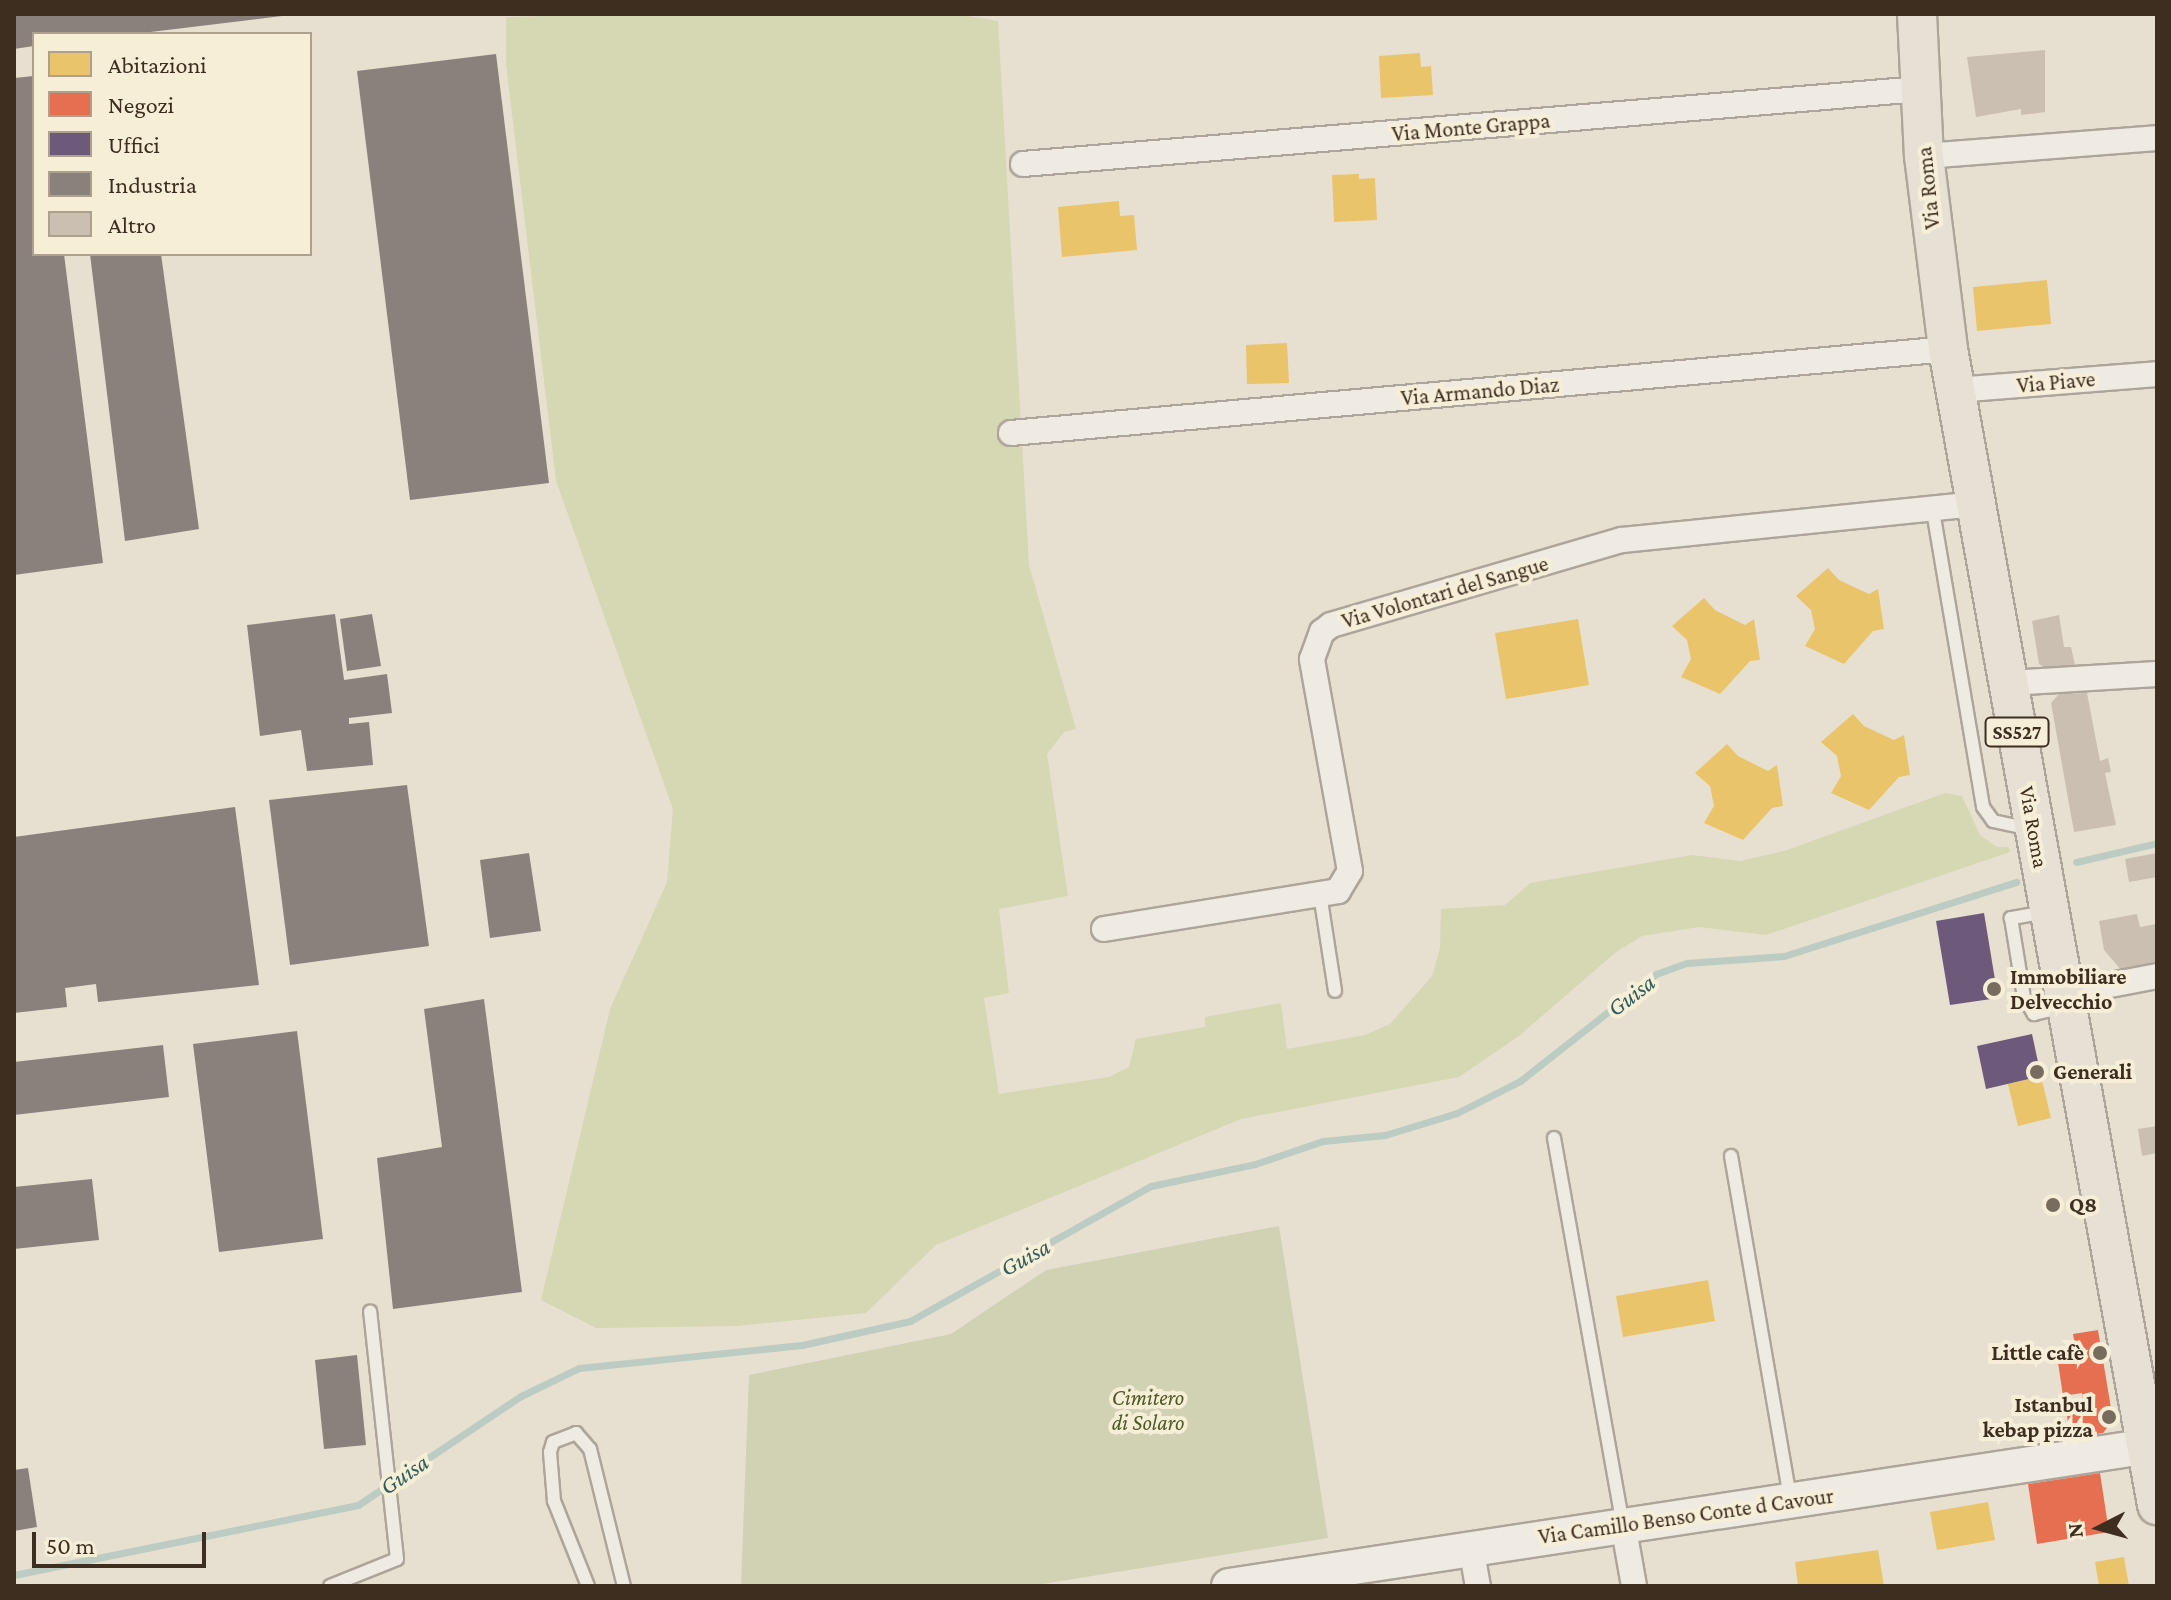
<!DOCTYPE html>
<meta charset="utf-8">
<style>
body{margin:0}
#map{position:relative;width:2171px;height:1600px;overflow:hidden;background:#e7e0d1;font-family:"Crimson Pro",serif}
div>[style]{position:absolute}
.green>*{inset:0;background:#d6d7b3}
.cemetery>*{inset:0;background:#d1d1b3}
.homes>*{inset:0;background:#e9c46a}
.shops>*{inset:0;background:#e76f51}
.offices>*{inset:0;background:#6d597a}
.industry>*{inset:0;background:#8a817c}
.stream>*{height:7px;margin:-3.5px;padding:0 3.5px;transform-origin:3.5px;border-radius:3.5px;background:#bcccc2}
.building>*{inset:0;background:#cbbfb2}
.roads{filter:drop-shadow(2px 0 #ada599) drop-shadow(-2px 0 #ada599) drop-shadow(0 2px #ada599) drop-shadow(0 -2px #ada599)}
.lane>*{height:12px;margin:-6px;padding:0 6px;transform-origin:6px;border-radius:6px;background:#efebe3}
.street>*{height:24px;margin:-12px;padding:0 12px;transform-origin:12px;border-radius:12px;background:#efebe3}
.secondary>*{height:34px;margin:-17px;padding:0 17px;transform-origin:17px;border-radius:17px;background:#efebe3}
.primary>*{height:38px;margin:-19px;padding:0 19px;transform-origin:19px;border-radius:19px;background:#e6e1d4}
.dots>*{width:22px;height:22px;translate:-50% -50%;box-sizing:border-box;border:4px solid #f7eed8;border-radius:50%}
span{translate:-50% -50%;white-space:nowrap;text-align:center;line-height:1.15;-webkit-text-stroke:8px #f7eed8;paint-order:stroke}
.shield-label span{padding:2px 6px;background:#f7eed8;border:2px solid;border-radius:6px;-webkit-text-stroke-width:0}
.shield-label{font-size:20px;color:#3d2e20;font-weight:700}
.street-label{font-size:22px;color:#3d2e20}
.poi-label{font-size:22px;color:#3d2e20;font-weight:700}
.left{translate:0 -50%;text-align:left}
.right{translate:-100% -50%;text-align:right}
.park-label{font-size:22px;color:#4d5a26;font-style:italic}
.water-label{font-size:24px;color:#2f5d5a;font-style:italic}
.frame{position:absolute;inset:0;border:16px solid #3d2e20;pointer-events:none}
.legend{position:absolute;left:32px;top:32px;width:280px;height:224px;box-sizing:border-box;background:#f7eed8;border:2px solid #ada18e;margin:0;padding:10px 14px;list-style:none;font-size:24px;color:#3d2e20}
.legend li{display:flex;align-items:center;gap:16px;height:40px}
.legend b{width:40px;border:2px solid #ada18e}
.north{position:absolute;left:2059px;top:1488px;width:80px;height:80px;-webkit-text-stroke:6px #f7eed8;paint-order:stroke;rotate:264deg;font-size:22px;font-weight:700;line-height:32px;text-align:center;color:#3d2e20}
.north::after{content:'';display:block;margin:auto;width:28px;height:36px;background:#3d2e20;clip-path:polygon(50% 0,100% 100%,50% 72%,0 100%)}
.scale{position:absolute;left:32px;top:1532px;width:174px;height:36px;box-sizing:border-box;border:4px solid #3d2e20;border-top:0;padding-left:10px;font-size:24px;line-height:28px;white-space:nowrap;color:#3d2e20;-webkit-text-stroke:6px #f7eed8;paint-order:stroke}
</style>
<div id="map">
<div class="green">
<i style="clip-path:polygon(612px 14px,956px 14px,998px 21px,1029px 565px,1076px 729px,1064px 732px,1047px 754px,1068px 896px,999px 909px,1009px 993px,984px 998px,999px 1094px,1109px 1077px,1129px 1067px,1136px 1039px,1205px 1027px,1205px 1017px,1281px 1003px,1287px 1049px,1365px 1035px,1390px 1024px,1432px 976px,1440px 948px,1441px 909px,1505px 905px,1530px 883px,1692px 855px,1741px 861px,1787px 850px,1945px 793px,1962px 796px,1980px 835px,1997px 847px,2009px 847px,2010px 852px,1766px 935px,1699px 927px,1642px 936px,1616px 952px,1519px 1036px,1459px 1077px,1241px 1119px,936px 1245px,866px 1313px,737px 1326px,596px 1328px,541px 1300px,610px 1009px,667px 882px,673px 809px,556px 481px,506px 64px,506px 17px)"></i>
</div>
<div class="cemetery">
<i style="clip-path:polygon(1279px 1226px,1328px 1538px,1030px 1586px,741px 1586px,749px 1375px,951px 1334px,1046px 1270px)"></i>
</div>
<div class="homes">
<i style="clip-path:polygon(1420px 53px,1421px 67px,1431px 66px,1433px 95px,1381px 98px,1379px 56px)"></i>
<i style="clip-path:polygon(1359px 174px,1359px 179px,1375px 178px,1377px 220px,1334px 222px,1332px 175px)"></i>
<i style="clip-path:polygon(1119px 201px,1120px 216px,1134px 215px,1137px 250px,1062px 257px,1058px 207px)"></i>
<i style="clip-path:polygon(2047px 280px,2051px 324px,1977px 331px,1973px 287px)"></i>
<i style="clip-path:polygon(1287px 343px,1289px 383px,1247px 384px,1246px 345px)"></i>
<i style="clip-path:polygon(1828px 568px,1839px 580px,1869px 594px,1878px 589px,1884px 629px,1873px 631px,1844px 664px,1805px 646px,1815px 629px,1811px 610px,1796px 596px)"></i>
<i style="clip-path:polygon(1704px 598px,1715px 610px,1745px 625px,1754px 619px,1760px 660px,1750px 661px,1720px 694px,1681px 677px,1691px 659px,1687px 640px,1672px 626px)"></i>
<i style="clip-path:polygon(1578px 619px,1589px 685px,1506px 699px,1495px 633px)"></i>
<i style="clip-path:polygon(1853px 714px,1864px 726px,1894px 740px,1904px 735px,1910px 775px,1899px 777px,1869px 810px,1831px 793px,1841px 776px,1837px 756px,1821px 742px)"></i>
<i style="clip-path:polygon(1727px 744px,1738px 756px,1768px 771px,1777px 765px,1783px 806px,1772px 808px,1743px 840px,1704px 823px,1714px 806px,1710px 786px,1695px 773px)"></i>
<i style="clip-path:polygon(2041px 1076px,2051px 1118px,2018px 1126px,2008px 1084px)"></i>
<i style="clip-path:polygon(1708px 1280px,1715px 1321px,1623px 1337px,1616px 1296px)"></i>
<i style="clip-path:polygon(1988px 1502px,1995px 1540px,1937px 1550px,1930px 1512px)"></i>
<i style="clip-path:polygon(1878px 1550px,1884px 1586px,1798px 1586px,1795px 1562px)"></i>
<i style="clip-path:polygon(2124px 1557px,2129px 1586px,2099px 1586px,2095px 1562px)"></i>
</div>
<div class="shops">
<i style="clip-path:polygon(2098px 1330px,2113px 1420px,2103px 1433px,2070px 1438px,2066px 1408px,2083px 1406px,2082px 1393px,2063px 1396px,2056px 1349px,2075px 1346px,2073px 1334px)"></i>
<i style="clip-path:polygon(2100px 1473px,2109px 1532px,2037px 1544px,2028px 1484px)"></i>
</div>
<div class="offices">
<i style="clip-path:polygon(1984px 913px,1998px 998px,1950px 1005px,1936px 921px)"></i>
<i style="clip-path:polygon(2032px 1034px,2041px 1076px,1986px 1089px,1977px 1046px)"></i>
</div>
<div class="industry">
<i style="clip-path:polygon(14px 14px,281px 14px,282px 16px,134px 34px,34px 34px,34px 46px,14px 49px)"></i>
<i style="clip-path:polygon(496px 54px,549px 483px,410px 500px,357px 71px)"></i>
<i style="clip-path:polygon(34px 76px,34px 254px,64px 254px,103px 563px,14px 575px,14px 78px)"></i>
<i style="clip-path:polygon(90px 254px,161px 254px,199px 529px,125px 541px)"></i>
<i style="clip-path:polygon(335px 614px,344px 680px,387px 674px,392px 713px,349px 718px,349px 724px,369px 722px,373px 765px,307px 771px,301px 730px,260px 736px,247px 625px)"></i>
<i style="clip-path:polygon(372px 614px,381px 666px,347px 671px,340px 619px)"></i>
<i style="clip-path:polygon(407px 785px,429px 946px,290px 965px,269px 800px)"></i>
<i style="clip-path:polygon(235px 807px,259px 985px,98px 1002px,96px 984px,65px 988px,67px 1007px,14px 1013px,14px 837px)"></i>
<i style="clip-path:polygon(529px 853px,541px 931px,490px 938px,480px 860px)"></i>
<i style="clip-path:polygon(484px 999px,522px 1292px,393px 1309px,377px 1158px,442px 1147px,424px 1009px)"></i>
<i style="clip-path:polygon(297px 1031px,323px 1239px,219px 1252px,193px 1044px)"></i>
<i style="clip-path:polygon(163px 1045px,169px 1097px,14px 1115px,14px 1062px)"></i>
<i style="clip-path:polygon(92px 1179px,99px 1240px,14px 1249px,14px 1187px)"></i>
<i style="clip-path:polygon(357px 1355px,366px 1445px,324px 1449px,315px 1360px)"></i>
<i style="clip-path:polygon(28px 1468px,37px 1527px,14px 1531px,14px 1470px)"></i>
</div>
<div class="stream">
<i style="left:2076px;top:862px;width:83px;rotate:-13.2deg"></i>
<i style="left:14px;top:1575px;width:351px;rotate:-11.5deg"></i>
<i style="left:358px;top:1505px;width:196px;rotate:-33.8deg"></i>
<i style="left:521px;top:1396px;width:64px;rotate:-25.8deg"></i>
<i style="left:579px;top:1368px;width:224px;rotate:-5.9deg"></i>
<i style="left:802px;top:1345px;width:111px;rotate:-12.5deg"></i>
<i style="left:910px;top:1321px;width:276px;rotate:-29.3deg"></i>
<i style="left:1151px;top:1186px;width:106px;rotate:-11.9deg"></i>
<i style="left:1255px;top:1164px;width:72px;rotate:-18.7deg"></i>
<i style="left:1323px;top:1141px;width:62px;rotate:-5.5deg"></i>
<i style="left:1385px;top:1135px;width:75px;rotate:-17deg"></i>
<i style="left:1457px;top:1113px;width:71px;rotate:-26.9deg"></i>
<i style="left:1520px;top:1081px;width:173px;rotate:-38.2deg"></i>
<i style="left:1656px;top:974px;width:33px;rotate:-20deg"></i>
<i style="left:1687px;top:963px;width:97px;rotate:-4.1deg"></i>
<i style="left:1784px;top:956px;width:244px;rotate:-17.7deg"></i>
</div>
<div class="building">
<i style="clip-path:polygon(2045px 50px,2045px 112px,2021px 115px,2021px 109px,1976px 117px,1967px 57px)"></i>
<i style="clip-path:polygon(2059px 615px,2064px 647px,2071px 647px,2076px 669px,2051px 672px,2039px 664px,2032px 621px)"></i>
<i style="clip-path:polygon(2087px 693px,2100px 761px,2108px 758px,2111px 772px,2105px 773px,2116px 825px,2074px 832px,2051px 703px,2059px 694px)"></i>
<i style="clip-path:polygon(2157px 853px,2157px 877px,2129px 882px,2125px 859px)"></i>
<i style="clip-path:polygon(2137px 914px,2140px 927px,2156px 924px,2157px 964px,2122px 971px,2104px 950px,2099px 921px)"></i>
<i style="clip-path:polygon(2157px 1126px,2157px 1153px,2142px 1156px,2138px 1129px)"></i>
</div>
<div class="roads">
<div class="lane">
<i style="left:1933px;top:511px;width:300px;rotate:80.4deg"></i>
<i style="left:1983px;top:807px;width:17px;rotate:54deg"></i>
<i style="left:1993px;top:821px;width:39px;rotate:12deg"></i>
<i style="left:1320px;top:894px;width:98px;rotate:81.2deg"></i>
<i style="left:2046px;top:912px;width:36px;rotate:170deg"></i>
<i style="left:2011px;top:918px;width:80px;rotate:80.7deg"></i>
<i style="left:2024px;top:997px;width:20px;rotate:60deg"></i>
<i style="left:2034px;top:1014px;width:31px;rotate:-13deg"></i>
<i style="left:1554px;top:1138px;width:392px;rotate:79.9deg"></i>
<i style="left:1731px;top:1156px;width:347px;rotate:80.2deg"></i>
<i style="left:330px;top:1586px;width:72px;rotate:-21.9deg"></i>
<i style="left:397px;top:1559px;width:249px;rotate:-96.2deg"></i>
<i style="left:588px;top:1586px;width:92px;rotate:-111.8deg"></i>
<i style="left:554px;top:1501px;width:49px;rotate:-94.7deg"></i>
<i style="left:550px;top:1452px;width:10px;rotate:-73deg"></i>
<i style="left:553px;top:1442px;width:25px;rotate:-21deg"></i>
<i style="left:576px;top:1433px;width:21px;rotate:49deg"></i>
<i style="left:590px;top:1449px;width:141px;rotate:76.1deg"></i>
</div>
<div class="street">
<i style="left:1924px;top:156px;width:234px;rotate:-4.4deg"></i>
<i style="left:1023px;top:164px;width:899px;rotate:-4.78deg"></i>
<i style="left:1955px;top:390px;width:203px;rotate:-4.5deg"></i>
<i style="left:1011px;top:433px;width:941px;rotate:-5.12deg"></i>
<i style="left:2009px;top:683px;width:148px;rotate:-3.5deg"></i>
<i style="left:1104px;top:929px;width:237px;rotate:-9.2deg"></i>
<i style="left:1338px;top:891px;width:23px;rotate:-59deg"></i>
<i style="left:1350px;top:871px;width:215px;rotate:-100.2deg"></i>
<i style="left:1312px;top:659px;width:29px;rotate:-70deg"></i>
<i style="left:1322px;top:632px;width:11px;rotate:-38deg"></i>
<i style="left:1331px;top:625px;width:303px;rotate:-16.3deg"></i>
<i style="left:1622px;top:540px;width:355px;rotate:-5.8deg"></i>
<i style="left:2063px;top:994px;width:96px;rotate:-10.8deg"></i>
<i style="left:1623px;top:1524px;width:63px;rotate:79.9deg"></i>
<i style="left:1471px;top:1547px;width:40px;rotate:80deg"></i>
</div>
<div class="secondary">
<i style="left:1229px;top:1586px;width:925px;rotate:-8.65deg"></i>
</div>
<div class="primary">
<i style="left:1917px;top:14px;width:142px;rotate:87.2deg"></i>
<i style="left:1924px;top:156px;width:194px;rotate:82.9deg"></i>
<i style="left:1948px;top:349px;width:1175px;rotate:79.75deg"></i>
</div>
</div>
<div class="dots">
<i style="left:1994px;top:989px;background:#786c5e"></i>
<i style="left:2037px;top:1072px;background:#786c5e"></i>
<i style="left:2053px;top:1205px;background:#786c5e"></i>
<i style="left:2100px;top:1353px;background:#786c5e"></i>
<i style="left:2109px;top:1417px;background:#786c5e"></i>
</div>
<div class="shield-label">
<span style="left:2017px;top:732px">SS527</span>
</div>
<div class="street-label">
<span style="left:1471px;top:127px;rotate:-5deg">Via Monte Grappa</span>
<span style="left:1928px;top:188px;rotate:-96deg">Via Roma</span>
<span style="left:2056px;top:382px;rotate:-5deg">Via Piave</span>
<span style="left:1480px;top:391px;rotate:-5deg">Via Armando Diaz</span>
<span style="left:1445px;top:592px;rotate:-16deg">Via Volontari del Sangue</span>
<span style="left:2034px;top:827px;rotate:80deg">Via Roma</span>
<span style="left:1686px;top:1516px;rotate:-8deg">Via Camillo Benso Conte d Cavour</span>
</div>
<div class="poi-label">
<span class="left" style="left:2010px;top:989px">Immobiliare<br>Delvecchio</span>
<span class="left" style="left:2053px;top:1072px">Generali</span>
<span class="left" style="left:2069px;top:1205px">Q8</span>
<span class="right" style="left:2084px;top:1353px">Little cafè</span>
<span class="right" style="left:2093px;top:1417px">Istanbul<br>kebap pizza</span>
</div>
<div class="park-label">
<span style="left:1148px;top:1410px">Cimitero<br>di Solaro</span>
</div>
<div class="water-label">
<span style="left:1631px;top:995px;rotate:-37deg">Guisa</span>
<span style="left:1025px;top:1257px;rotate:-29deg">Guisa</span>
<span style="left:404px;top:1474px;rotate:-34deg">Guisa</span>
</div>
<div class="frame"></div>
<ul class="legend">
<li><b style="height:22px;background:#e9c46a"></b>Abitazioni</li>
<li><b style="height:22px;background:#e76f51"></b>Negozi</li>
<li><b style="height:22px;background:#6d597a"></b>Uffici</li>
<li><b style="height:22px;background:#8a817c"></b>Industria</li>
<li><b style="height:22px;background:#cbbfb2"></b>Altro</li>
</ul>
<div class="north">N</div>
<div class="scale">50 m</div>
</div>
